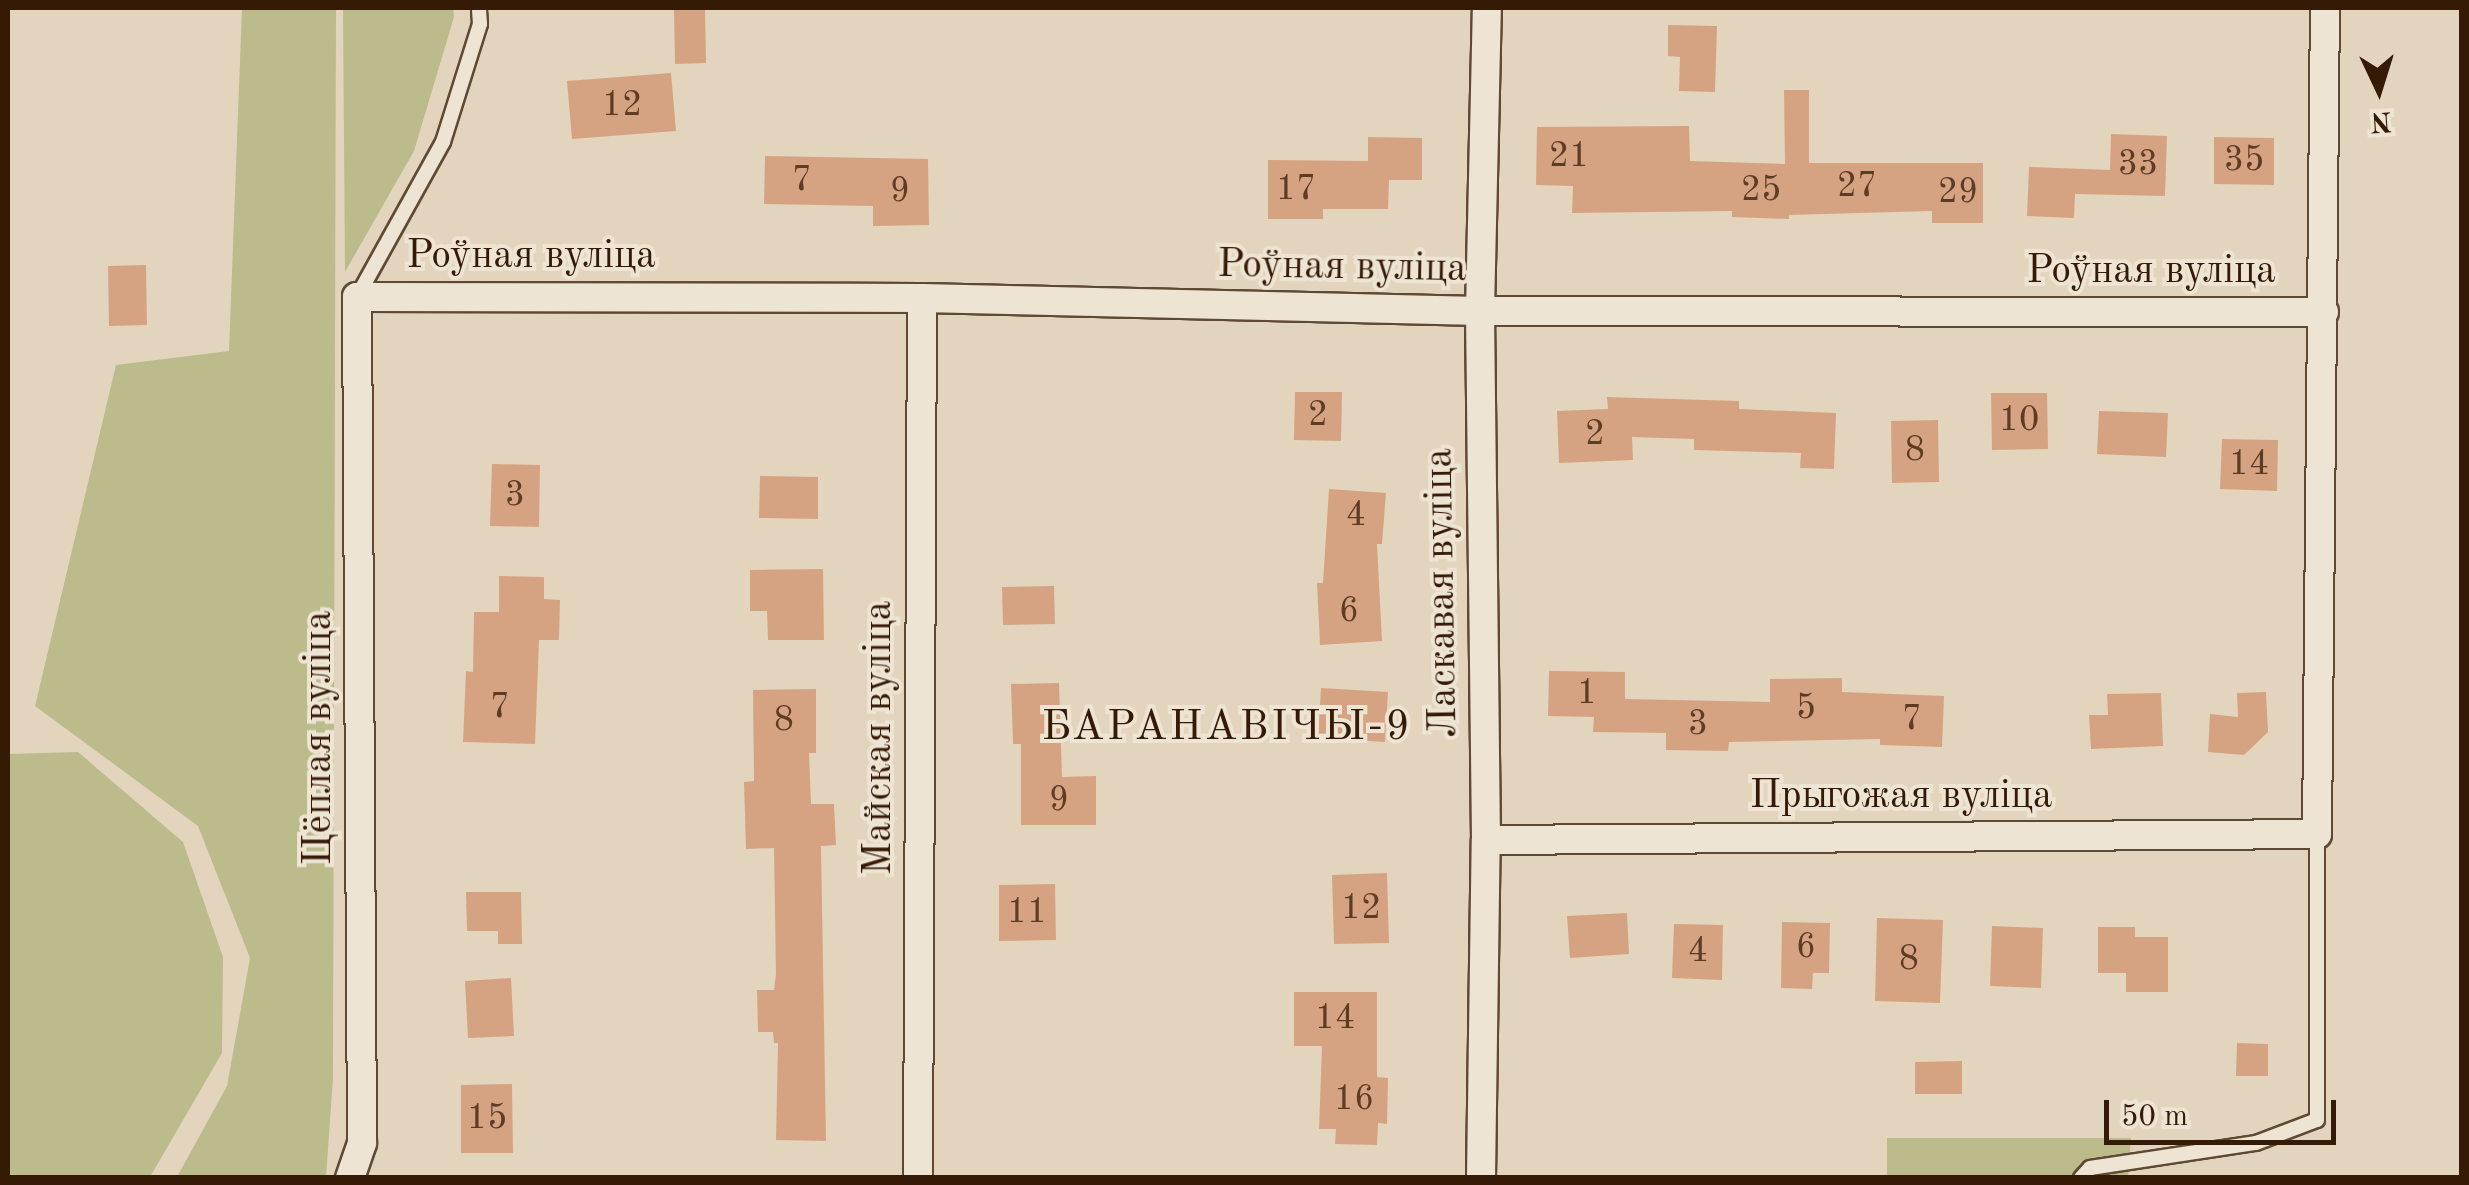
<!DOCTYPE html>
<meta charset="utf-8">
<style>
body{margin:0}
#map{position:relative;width:2469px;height:1185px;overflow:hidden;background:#e3d5bd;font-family:"Old Standard TT",serif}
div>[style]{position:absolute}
.green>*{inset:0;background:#bbbb8c}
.building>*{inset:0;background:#d6a382}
.roads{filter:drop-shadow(2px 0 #604933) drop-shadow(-2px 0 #604933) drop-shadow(0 2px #604933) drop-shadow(0 -2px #604933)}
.lane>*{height:14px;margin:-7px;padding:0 7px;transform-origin:7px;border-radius:7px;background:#ede4d4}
.street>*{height:28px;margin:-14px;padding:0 14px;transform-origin:14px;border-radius:14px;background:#ede4d4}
span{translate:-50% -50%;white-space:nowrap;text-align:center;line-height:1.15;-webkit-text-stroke:8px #ede4d4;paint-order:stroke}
.number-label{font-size:35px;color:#5d3c24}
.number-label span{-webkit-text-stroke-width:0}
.street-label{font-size:40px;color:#351a05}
.neighbourhood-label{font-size:42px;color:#351a05;letter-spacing:2.5px}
.frame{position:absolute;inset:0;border:10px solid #351a05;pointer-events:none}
.north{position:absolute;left:2329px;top:40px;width:100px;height:100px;-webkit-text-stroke:8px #ede4d4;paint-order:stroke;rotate:176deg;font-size:28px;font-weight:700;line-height:40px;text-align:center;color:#351a05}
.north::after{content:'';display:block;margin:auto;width:35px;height:45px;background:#351a05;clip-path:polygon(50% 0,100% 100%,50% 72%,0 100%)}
.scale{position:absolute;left:2104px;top:1100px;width:232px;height:45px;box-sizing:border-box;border:5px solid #351a05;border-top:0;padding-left:12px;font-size:30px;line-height:35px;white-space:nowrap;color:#351a05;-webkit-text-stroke:8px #ede4d4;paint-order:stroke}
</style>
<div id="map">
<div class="green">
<i style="clip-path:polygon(242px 8px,336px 8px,333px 1078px,326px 1177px,177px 1177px,227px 1086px,250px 958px,198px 826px,35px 706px,116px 365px,229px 351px)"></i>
<i style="clip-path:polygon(343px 8px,453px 8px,454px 17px,414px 151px,345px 272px)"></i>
<i style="clip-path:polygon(78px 752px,183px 842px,223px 957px,222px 1053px,150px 1177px,8px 1177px,8px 754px)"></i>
<i style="clip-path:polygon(1887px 1138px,2131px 1138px,2128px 1177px,1887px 1177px)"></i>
</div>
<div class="building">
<i style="clip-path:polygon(705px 8px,706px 63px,675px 64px,674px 9px)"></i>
<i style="clip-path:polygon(1668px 25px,1717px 26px,1715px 92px,1679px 91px,1680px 57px,1668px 56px)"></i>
<i style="clip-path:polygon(671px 73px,676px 131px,572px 139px,567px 81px)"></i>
<i style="clip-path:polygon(1784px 90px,1809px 90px,1809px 163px,1983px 163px,1983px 223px,1932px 223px,1932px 211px,1789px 215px,1789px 219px,1732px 217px,1732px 211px,1572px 213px,1573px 186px,1536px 185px,1537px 127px,1689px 126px,1690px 161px,1785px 164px)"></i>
<i style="clip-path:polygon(2111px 134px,2167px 136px,2165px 196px,2075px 194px,2074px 218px,2027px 216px,2029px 167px,2110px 170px)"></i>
<i style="clip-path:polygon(1368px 137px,1422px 138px,1422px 180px,1389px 180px,1388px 209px,1323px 209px,1323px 219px,1268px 219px,1268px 160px,1368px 161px)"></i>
<i style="clip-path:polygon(2214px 137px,2274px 138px,2274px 185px,2214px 184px)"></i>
<i style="clip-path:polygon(765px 156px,928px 159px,929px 225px,873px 226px,873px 206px,764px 204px)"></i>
<i style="clip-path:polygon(146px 265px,147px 325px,109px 326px,108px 266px)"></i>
<i style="clip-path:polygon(1295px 392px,1342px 392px,1341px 441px,1294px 440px)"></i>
<i style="clip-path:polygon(1991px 393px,2047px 393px,2048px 449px,1992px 450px)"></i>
<i style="clip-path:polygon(1607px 397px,1739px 401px,1739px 409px,1836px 413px,1834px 469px,1800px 468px,1801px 453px,1694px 450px,1694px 439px,1632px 437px,1633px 460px,1559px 463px,1557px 411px,1608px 409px)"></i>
<i style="clip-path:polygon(2099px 411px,2168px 413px,2166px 457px,2097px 454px)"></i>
<i style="clip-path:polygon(1938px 420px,1939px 482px,1892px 483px,1891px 421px)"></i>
<i style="clip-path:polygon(2222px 439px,2278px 440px,2277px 491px,2220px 489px)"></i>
<i style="clip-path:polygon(492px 464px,540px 465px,539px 527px,490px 526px)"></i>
<i style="clip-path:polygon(760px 476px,818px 477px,818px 519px,759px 518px)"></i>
<i style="clip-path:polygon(1329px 489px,1386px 493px,1382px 544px,1377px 544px,1382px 641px,1320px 645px,1317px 583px,1323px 583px)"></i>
<i style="clip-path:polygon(823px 569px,824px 640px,768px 640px,767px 611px,750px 611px,750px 570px)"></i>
<i style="clip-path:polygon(499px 576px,544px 577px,544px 599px,560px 600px,559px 640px,539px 640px,535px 744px,463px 742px,466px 671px,473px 672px,474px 612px,499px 612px)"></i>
<i style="clip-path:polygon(1054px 586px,1055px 624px,1003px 625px,1002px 587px)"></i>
<i style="clip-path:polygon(1549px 671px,1625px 672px,1625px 699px,1770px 702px,1770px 679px,1842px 678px,1842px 692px,1944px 696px,1942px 747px,1880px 745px,1880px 739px,1729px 742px,1728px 751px,1666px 750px,1666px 733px,1593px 732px,1594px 717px,1548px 716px)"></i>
<i style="clip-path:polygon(1059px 683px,1062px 777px,1096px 776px,1096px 825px,1021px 825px,1021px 744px,1013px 744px,1011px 684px)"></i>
<i style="clip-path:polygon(1321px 688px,1388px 692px,1385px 742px,1318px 738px)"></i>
<i style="clip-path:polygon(816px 689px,816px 753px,809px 753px,811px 804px,834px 804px,836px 845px,821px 846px,826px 1141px,776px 1140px,778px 1043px,774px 1043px,773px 1032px,758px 1032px,757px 990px,774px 990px,776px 974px,774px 848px,746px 849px,744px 782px,754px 781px,753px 690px)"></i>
<i style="clip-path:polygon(2266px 692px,2268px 732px,2244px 755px,2208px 752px,2210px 714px,2238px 717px,2237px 693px)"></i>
<i style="clip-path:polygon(2161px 693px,2163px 746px,2091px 749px,2089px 715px,2108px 715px,2107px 694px)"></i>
<i style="clip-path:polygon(1387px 873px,1389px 943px,1334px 944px,1332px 875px)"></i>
<i style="clip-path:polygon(1055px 884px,1056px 940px,999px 941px,999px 885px)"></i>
<i style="clip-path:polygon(466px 892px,521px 892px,522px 944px,498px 944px,498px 931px,467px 931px)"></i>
<i style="clip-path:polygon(1627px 913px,1629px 954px,1570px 958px,1567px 916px)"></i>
<i style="clip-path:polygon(1877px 918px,1943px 920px,1940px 1003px,1875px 1001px)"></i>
<i style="clip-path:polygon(1782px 922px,1830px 923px,1829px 973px,1813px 973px,1812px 989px,1781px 988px)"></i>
<i style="clip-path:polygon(1674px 924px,1723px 925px,1722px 980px,1672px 978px)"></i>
<i style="clip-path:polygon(1992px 926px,2043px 928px,2041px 988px,1990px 986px)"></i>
<i style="clip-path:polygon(2098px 927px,2135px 927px,2135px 937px,2168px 937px,2168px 992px,2126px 992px,2126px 973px,2098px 973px)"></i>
<i style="clip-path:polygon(511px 978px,514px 1036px,468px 1038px,465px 981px)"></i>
<i style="clip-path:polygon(1294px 992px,1377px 992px,1377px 1077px,1388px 1078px,1387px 1124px,1378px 1123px,1377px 1145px,1335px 1144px,1336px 1129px,1319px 1129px,1322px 1046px,1294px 1046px)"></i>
<i style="clip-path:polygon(2237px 1043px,2268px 1044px,2268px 1076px,2236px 1076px)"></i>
<i style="clip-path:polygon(1962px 1061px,1962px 1094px,1915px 1094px,1915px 1062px)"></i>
<i style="clip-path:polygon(512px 1084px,513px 1153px,461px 1153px,461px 1085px)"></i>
</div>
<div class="roads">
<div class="lane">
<i style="left:357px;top:297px;width:177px;rotate:-61deg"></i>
<i style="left:443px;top:142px;width:124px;rotate:-72.6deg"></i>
<i style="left:480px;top:24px;width:16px;rotate:-94deg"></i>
<i style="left:2081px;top:1178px;width:13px;rotate:-48deg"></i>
<i style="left:2090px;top:1168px;width:168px;rotate:-8.6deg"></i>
<i style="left:2256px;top:1143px;width:65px;rotate:-20.7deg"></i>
<i style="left:2317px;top:1120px;width:286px;rotate:-90deg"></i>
</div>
<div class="street">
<i style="left:1486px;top:840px;width:831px;rotate:-0.41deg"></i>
<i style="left:2317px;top:834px;width:826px;rotate:-89.45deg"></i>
<i style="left:350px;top:1178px;width:37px;rotate:-71deg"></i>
<i style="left:362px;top:1143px;width:846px;rotate:-90.34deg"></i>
<i style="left:357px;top:297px;width:565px;rotate:0.1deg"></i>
<i style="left:922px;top:298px;width:558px;rotate:1.33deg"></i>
<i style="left:1480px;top:311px;width:844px;rotate:0.07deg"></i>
<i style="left:918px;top:1178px;width:880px;rotate:-89.74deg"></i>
<i style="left:1481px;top:1178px;width:338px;rotate:-89.2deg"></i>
<i style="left:1486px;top:840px;width:529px;rotate:-90.65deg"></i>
<i style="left:1480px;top:311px;width:303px;rotate:-88.7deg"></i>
</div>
</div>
<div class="number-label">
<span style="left:622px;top:106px">12</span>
<span style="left:1569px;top:157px">21</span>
<span style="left:2244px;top:161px">35</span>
<span style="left:2138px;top:165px">33</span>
<span style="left:802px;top:181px">7</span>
<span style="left:1857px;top:187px">27</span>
<span style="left:1296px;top:190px">17</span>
<span style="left:1761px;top:191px">25</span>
<span style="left:900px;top:192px">9</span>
<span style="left:1958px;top:193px">29</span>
<span style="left:1318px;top:416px">2</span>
<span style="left:2019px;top:421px">10</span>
<span style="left:1595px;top:435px">2</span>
<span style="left:1915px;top:451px">8</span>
<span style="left:2249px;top:465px">14</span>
<span style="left:515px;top:496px">3</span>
<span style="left:1356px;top:516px">4</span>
<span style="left:1349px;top:612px">6</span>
<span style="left:1587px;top:694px">1</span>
<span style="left:500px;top:708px">7</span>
<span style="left:1806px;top:709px">5</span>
<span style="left:1912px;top:720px">7</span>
<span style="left:784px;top:721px">8</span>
<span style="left:1698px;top:725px">3</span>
<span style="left:1059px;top:801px">9</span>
<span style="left:1361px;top:909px">12</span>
<span style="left:1027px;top:913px">11</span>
<span style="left:1806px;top:948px">6</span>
<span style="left:1698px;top:952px">4</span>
<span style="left:1909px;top:960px">8</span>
<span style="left:1335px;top:1019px">14</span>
<span style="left:1354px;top:1100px">16</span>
<span style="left:487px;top:1119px">15</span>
</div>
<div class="street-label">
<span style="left:531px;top:257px">Роўная вуліца</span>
<span style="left:1342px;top:268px;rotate:1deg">Роўная вуліца</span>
<span style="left:2151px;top:272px">Роўная вуліца</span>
<span style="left:1443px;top:593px;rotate:-91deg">Ласкавая вуліца</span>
<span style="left:320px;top:738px;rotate:-90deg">Цёплая вуліца</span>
<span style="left:880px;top:738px;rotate:-90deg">Майская вуліца</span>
<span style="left:1901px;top:797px">Прыгожая вуліца</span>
</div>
<div class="neighbourhood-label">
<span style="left:1227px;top:728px">БАРАНАВІЧЫ-9</span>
</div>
<div class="frame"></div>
<div class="north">N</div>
<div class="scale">50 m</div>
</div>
